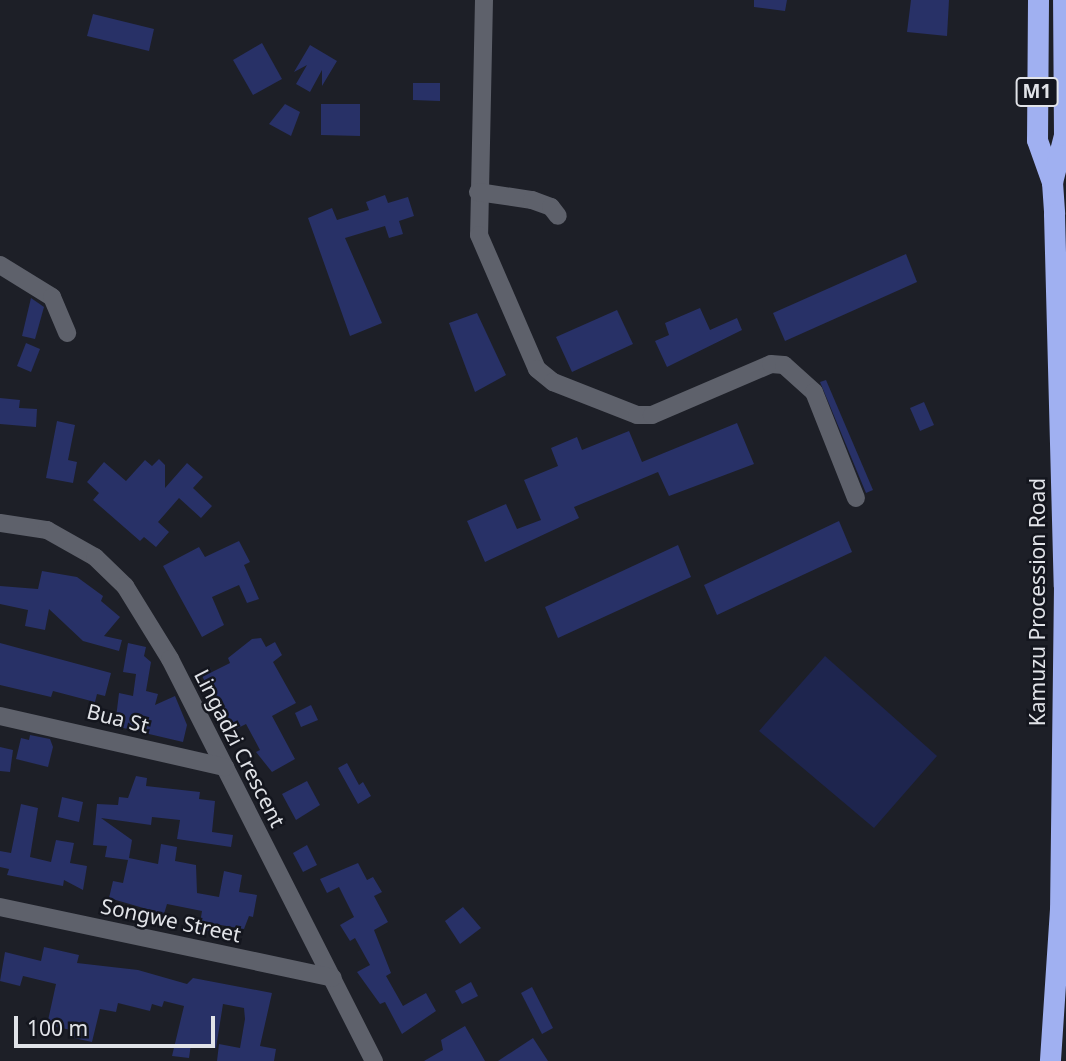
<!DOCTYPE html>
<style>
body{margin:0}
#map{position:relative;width:1066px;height:1061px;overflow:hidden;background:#1d1f27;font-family:"Noto Sans",sans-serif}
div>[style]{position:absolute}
.green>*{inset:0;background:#1e254e}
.building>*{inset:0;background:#283167}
.minor>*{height:18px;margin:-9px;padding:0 9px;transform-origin:9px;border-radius:9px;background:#5e616b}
.highway>*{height:21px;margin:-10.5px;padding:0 10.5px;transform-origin:10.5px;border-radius:10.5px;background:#a0b0f1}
span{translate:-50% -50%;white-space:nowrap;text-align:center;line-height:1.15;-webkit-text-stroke:5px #14161e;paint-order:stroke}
.shield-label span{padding:2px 5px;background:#14161e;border:2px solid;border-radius:5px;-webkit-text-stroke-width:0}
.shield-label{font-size:19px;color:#e1e3e8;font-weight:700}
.street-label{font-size:21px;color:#e1e3e8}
.scale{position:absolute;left:14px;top:1016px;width:201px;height:32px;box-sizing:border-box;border:4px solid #e1e3e8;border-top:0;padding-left:9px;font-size:21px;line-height:24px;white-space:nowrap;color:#e1e3e8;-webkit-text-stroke:5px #14161e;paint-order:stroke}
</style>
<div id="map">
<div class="green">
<i style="clip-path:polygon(825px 656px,937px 756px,874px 828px,759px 731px)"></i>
</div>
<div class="building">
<i style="clip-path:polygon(754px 0,787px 0,785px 11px,754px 7px)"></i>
<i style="clip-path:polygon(911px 0,949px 0,947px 36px,907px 32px)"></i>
<i style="clip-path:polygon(93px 14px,154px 29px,149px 51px,87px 36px)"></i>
<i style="clip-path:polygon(262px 43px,282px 79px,253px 95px,233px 60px)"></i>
<i style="clip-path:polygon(310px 45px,337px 61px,322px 86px,322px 70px,310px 92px,296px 84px,307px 65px,294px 72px)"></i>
<i style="clip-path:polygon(413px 83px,440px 83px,440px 101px,413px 100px)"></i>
<i style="clip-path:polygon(285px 104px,300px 112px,291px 136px,269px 124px)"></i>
<i style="clip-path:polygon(321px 104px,360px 104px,360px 136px,321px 135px)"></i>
<i style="clip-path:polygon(385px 195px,388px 203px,408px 197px,414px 216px,399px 221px,403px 234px,389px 238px,385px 226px,345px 238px,382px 323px,350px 336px,308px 218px,332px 208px,337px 220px,369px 210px,366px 202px)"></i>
<i style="clip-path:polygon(906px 254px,917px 282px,785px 341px,773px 313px)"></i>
<i style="clip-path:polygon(31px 298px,44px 307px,35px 339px,22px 336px)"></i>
<i style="clip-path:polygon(700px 308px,710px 330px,737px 318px,742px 330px,667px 367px,655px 341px,669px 335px,665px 323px)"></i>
<i style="clip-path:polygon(617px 310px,633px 344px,572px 372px,556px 337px)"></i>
<i style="clip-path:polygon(477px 313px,506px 375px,475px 392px,449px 323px)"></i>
<i style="clip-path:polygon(26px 343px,40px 349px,31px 372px,17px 366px)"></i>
<i style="clip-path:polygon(826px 380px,873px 490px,866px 493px,820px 382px)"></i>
<i style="clip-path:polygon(0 398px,20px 400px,19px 408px,37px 409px,36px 427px,0 424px)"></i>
<i style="clip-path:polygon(924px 402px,934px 425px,920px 431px,910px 408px)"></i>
<i style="clip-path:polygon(57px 421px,75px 425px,68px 460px,77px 462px,73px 483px,46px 478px)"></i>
<i style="clip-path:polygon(737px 423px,754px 464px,669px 496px,658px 472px,574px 507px,579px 518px,485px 562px,467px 521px,506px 504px,517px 529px,541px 520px,524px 480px,558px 466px,551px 448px,577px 437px,582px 450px,629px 431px,642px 462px)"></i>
<i style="clip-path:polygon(159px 459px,165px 465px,165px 488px,187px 463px,203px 477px,193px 488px,212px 506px,201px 518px,179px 498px,158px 522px,169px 532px,156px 547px,144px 537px,140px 541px,93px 500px,99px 493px,87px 482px,104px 462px,126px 481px,145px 460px,152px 466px)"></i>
<i style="clip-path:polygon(839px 521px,852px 552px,717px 615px,704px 585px)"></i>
<i style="clip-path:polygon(239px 541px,250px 562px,244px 565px,259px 599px,247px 603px,239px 585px,212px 597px,224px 625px,202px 637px,163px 566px,199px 547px,205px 557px)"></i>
<i style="clip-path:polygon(678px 545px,691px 577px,558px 638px,545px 607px)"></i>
<i style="clip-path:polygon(42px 571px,77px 577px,103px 596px,101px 601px,120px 617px,104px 636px,122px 640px,119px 651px,83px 641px,49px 609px,45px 630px,25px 626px,28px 610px,0 604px,0 586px,38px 589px)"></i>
<i style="clip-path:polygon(261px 638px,266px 647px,275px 642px,282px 655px,273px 662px,296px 703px,272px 716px,295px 759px,272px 772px,256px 752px,260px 750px,246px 724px,232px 731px,202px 676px,210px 668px,212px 672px,230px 663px,228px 658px,252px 639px)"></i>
<i style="clip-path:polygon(0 643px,111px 673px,105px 696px,97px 694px,95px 702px,53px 691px,51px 697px,0 685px)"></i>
<i style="clip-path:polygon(128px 643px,146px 647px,144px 656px,151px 662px,146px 691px,158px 694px,155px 705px,175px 696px,187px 725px,183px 742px,115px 726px,119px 693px,133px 696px,136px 674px,123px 672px)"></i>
<i style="clip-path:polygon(311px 705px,318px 720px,301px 727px,295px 713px)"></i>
<i style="clip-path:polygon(30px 735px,50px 739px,53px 747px,48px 767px,16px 759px,21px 738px,29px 740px)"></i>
<i style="clip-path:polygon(0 747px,13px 750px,10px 772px,0 771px)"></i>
<i style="clip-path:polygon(347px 763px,359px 785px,363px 782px,371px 796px,358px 804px,338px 768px)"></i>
<i style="clip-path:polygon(136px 776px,147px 778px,146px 786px,200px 792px,199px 799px,215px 801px,212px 832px,233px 835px,231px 847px,177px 839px,180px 820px,152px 817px,151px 825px,101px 818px,132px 840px,129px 858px,158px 864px,161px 844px,177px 847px,175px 861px,196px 865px,197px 893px,219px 897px,224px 871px,242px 875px,239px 892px,257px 895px,253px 917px,249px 916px,244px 929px,215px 924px,214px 932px,199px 929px,202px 911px,167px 904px,164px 914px,109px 898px,113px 881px,123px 883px,128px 860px,105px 857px,107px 846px,93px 845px,97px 804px,118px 805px,119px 797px,128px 798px)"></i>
<i style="clip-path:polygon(307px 781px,320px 805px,296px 820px,282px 794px)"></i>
<i style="clip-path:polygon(62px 797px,83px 802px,79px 822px,58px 817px)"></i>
<i style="clip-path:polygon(21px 804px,38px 808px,30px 857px,51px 862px,56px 840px,74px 843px,70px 863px,87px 866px,83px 890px,64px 880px,63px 886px,7px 875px,9px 869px,0 867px,0 851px,11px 853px)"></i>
<i style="clip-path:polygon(307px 845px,317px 865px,303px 872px,293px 853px)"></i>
<i style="clip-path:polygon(358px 863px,367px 880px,373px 877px,382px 892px,374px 896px,388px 922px,374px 930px,391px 973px,386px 976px,403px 1006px,426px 993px,436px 1011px,402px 1034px,385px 1002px,380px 1004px,357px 972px,370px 965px,355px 938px,350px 941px,340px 925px,354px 917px,339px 887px,327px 893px,320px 879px)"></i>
<i style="clip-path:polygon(463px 907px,481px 928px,460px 944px,445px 921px)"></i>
<i style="clip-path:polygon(44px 947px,79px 955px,77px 963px,138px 970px,187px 984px,193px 978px,272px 993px,260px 1046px,276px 1049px,274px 1061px,217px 1061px,219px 1044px,240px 1048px,245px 1019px,244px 1008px,223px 1004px,216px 1048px,191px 1044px,189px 1058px,172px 1056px,184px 1006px,164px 1001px,162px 1007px,152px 1004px,150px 1011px,118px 1003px,116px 1012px,100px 1009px,92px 1042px,69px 1037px,71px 1030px,47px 1025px,56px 984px,23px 976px,20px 986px,0 981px,5px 952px,41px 961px)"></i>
<i style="clip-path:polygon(471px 982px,478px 996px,462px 1004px,455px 991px)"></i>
<i style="clip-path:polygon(532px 987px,553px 1028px,542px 1034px,521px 993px)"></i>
<i style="clip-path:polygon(465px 1026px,485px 1061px,424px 1061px,443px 1050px,441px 1040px)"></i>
<i style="clip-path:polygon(533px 1038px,548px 1061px,498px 1061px)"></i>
</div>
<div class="minor">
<i style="left:484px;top:0;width:235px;rotate:91.2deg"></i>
<i style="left:479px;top:235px;width:146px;rotate:66.6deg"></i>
<i style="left:537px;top:369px;width:21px;rotate:39deg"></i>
<i style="left:553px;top:382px;width:90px;rotate:21.4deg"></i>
<i style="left:637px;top:415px;width:15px"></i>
<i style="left:652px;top:415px;width:129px;rotate:-23.2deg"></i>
<i style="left:771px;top:364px;width:13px;rotate:4deg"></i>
<i style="left:784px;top:365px;width:40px;rotate:42deg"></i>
<i style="left:814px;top:392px;width:114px;rotate:68.4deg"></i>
<i style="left:478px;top:192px;width:55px;rotate:8.4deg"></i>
<i style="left:532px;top:200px;width:20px;rotate:20deg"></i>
<i style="left:551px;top:207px;width:11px;rotate:52deg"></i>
<i style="left:0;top:265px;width:61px;rotate:31.6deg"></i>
<i style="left:52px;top:297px;width:39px;rotate:67deg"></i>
<i style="left:0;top:523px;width:48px;rotate:8.5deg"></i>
<i style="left:47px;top:530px;width:55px;rotate:29.4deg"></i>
<i style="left:95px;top:557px;width:42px;rotate:44deg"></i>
<i style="left:125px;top:586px;width:86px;rotate:58.3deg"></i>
<i style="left:170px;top:659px;width:451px;rotate:63.1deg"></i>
<i style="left:0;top:716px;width:231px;rotate:12.8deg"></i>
<i style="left:0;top:907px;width:340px;rotate:12deg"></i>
</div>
<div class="highway">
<i style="left:1038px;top:0;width:140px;rotate:90.4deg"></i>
<i style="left:1037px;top:140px;width:45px;rotate:70.3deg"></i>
<i style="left:1052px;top:182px;width:32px;rotate:86deg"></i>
<i style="left:1054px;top:214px;width:372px;rotate:88.5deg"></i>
<i style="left:1064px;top:586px;width:323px;rotate:90.7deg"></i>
<i style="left:1060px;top:909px;width:152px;rotate:93.8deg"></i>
<i style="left:1052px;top:182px;width:49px;rotate:-75.7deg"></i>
<i style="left:1064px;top:135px;width:135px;rotate:-90.4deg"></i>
</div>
<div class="shield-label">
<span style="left:1037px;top:92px">M1</span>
</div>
<div class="street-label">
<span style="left:1037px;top:602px;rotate:-90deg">Kamuzu Procession Road</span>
<span style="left:118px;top:718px;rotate:14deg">Bua St</span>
<span style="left:240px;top:748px;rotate:63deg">Lingadzi Crescent</span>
<span style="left:171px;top:920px;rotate:12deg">Songwe Street</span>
</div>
<div class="scale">100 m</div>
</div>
